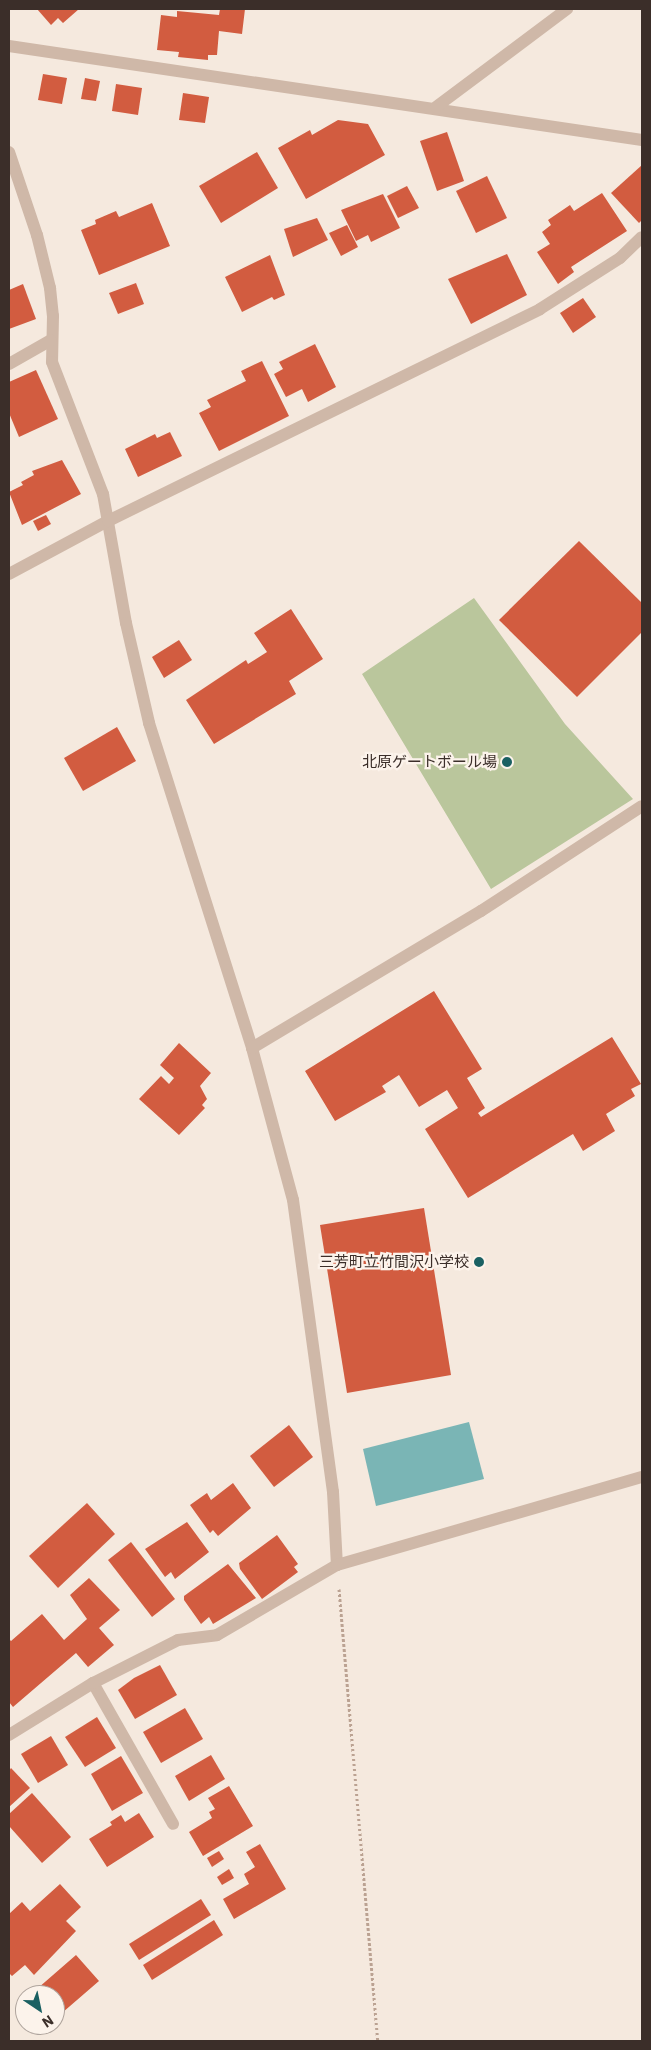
<!DOCTYPE html>
<meta charset="utf-8">
<style>
body{margin:0}
#map{position:relative;width:651px;height:2050px;overflow:hidden;background:#f5e9de;font-family:"IBM Plex Sans","Noto Sans JP",sans-serif}
div>[style]{position:absolute}
.green>*{inset:0;background:#bac69c}
.water>*{inset:0;background:#7ab5b5}
.building>*{inset:0;background:#d25c40}
.path>*{height:3px;margin-top:-1.5px;transform-origin:0;background:repeating-linear-gradient(90deg,#bba292 0 2.5px,transparent 0 5px)}
.minor>*{height:12px;margin:-6px;padding:0 6px;transform-origin:6px;border-radius:6px;background:#cfb8a8}
.dots>*{width:14px;height:14px;translate:-50% -50%;box-sizing:border-box;border:2px solid #fcf3eb;border-radius:50%}
span{translate:-50% -50%;white-space:nowrap;text-align:center;line-height:1.15;-webkit-text-stroke:4.5px #fcf3eb;paint-order:stroke}
.poi-label{font-size:15px;color:#3b2e29}
.right{translate:-100% -50%;text-align:right}
.frame{position:absolute;inset:0;border:10px solid #3b2e29;pointer-events:none}
.north{position:absolute;left:15px;top:1985px;width:50px;height:50px;box-sizing:border-box;background:#fcf3eb;border:1px solid #afa49d;border-radius:50%;rotate:146deg;font-size:14px;font-weight:700;line-height:20px;text-align:center;color:#3b2e29}
.north::after{content:'';display:block;margin:auto;width:18px;height:22px;background:#1a6062;clip-path:polygon(50% 0,100% 100%,50% 72%,0 100%)}
</style>
<div id="map">
<div class="green">
<i style="clip-path:polygon(474px 598px,565px 724px,633px 799px,491px 889px,362px 674px)"></i>
</div>
<div class="water">
<i style="clip-path:polygon(469px 1422px,484px 1479px,376px 1506px,363px 1449px)"></i>
</div>
<div class="building">
<i style="clip-path:polygon(37px 9px,79px 9px,63px 23px,58px 18px,51px 25px)"></i>
<i style="clip-path:polygon(220px 9px,245px 9px,242px 34px,219px 31px,217px 55px,208px 55px,208px 60px,178px 57px,179px 52px,157px 50px,161px 15px,177px 17px,177px 11px,219px 15px)"></i>
<i style="clip-path:polygon(43px 74px,67px 78px,62px 104px,38px 100px)"></i>
<i style="clip-path:polygon(85px 78px,100px 81px,96px 101px,81px 99px)"></i>
<i style="clip-path:polygon(116px 84px,142px 88px,138px 115px,112px 111px)"></i>
<i style="clip-path:polygon(183px 93px,209px 97px,205px 123px,179px 120px)"></i>
<i style="clip-path:polygon(338px 120px,368px 124px,385px 155px,306px 199px,278px 148px,310px 130px,312px 135px)"></i>
<i style="clip-path:polygon(447px 132px,464px 181px,437px 191px,420px 141px)"></i>
<i style="clip-path:polygon(257px 152px,278px 188px,221px 223px,199px 186px)"></i>
<i style="clip-path:polygon(642px 165px,642px 220px,639px 223px,611px 193px)"></i>
<i style="clip-path:polygon(487px 176px,507px 218px,476px 233px,456px 191px)"></i>
<i style="clip-path:polygon(407px 186px,419px 208px,398px 218px,387px 196px)"></i>
<i style="clip-path:polygon(602px 193px,627px 231px,571px 267px,574px 272px,558px 284px,537px 252px,550px 244px,542px 232px,551px 225px,548px 220px,570px 205px,574px 211px)"></i>
<i style="clip-path:polygon(383px 194px,400px 228px,371px 242px,368px 235px,356px 241px,341px 210px)"></i>
<i style="clip-path:polygon(152px 203px,170px 246px,99px 275px,81px 230px,96px 224px,95px 220px,116px 211px,119px 217px)"></i>
<i style="clip-path:polygon(317px 218px,328px 240px,293px 257px,284px 229px)"></i>
<i style="clip-path:polygon(347px 225px,358px 247px,341px 256px,329px 233px)"></i>
<i style="clip-path:polygon(507px 254px,527px 295px,471px 324px,448px 279px)"></i>
<i style="clip-path:polygon(270px 255px,285px 295px,274px 300px,272px 297px,242px 312px,225px 277px)"></i>
<i style="clip-path:polygon(136px 283px,144px 304px,118px 314px,109px 293px)"></i>
<i style="clip-path:polygon(23px 284px,36px 319px,9px 329px,9px 290px)"></i>
<i style="clip-path:polygon(583px 298px,596px 317px,573px 333px,560px 313px)"></i>
<i style="clip-path:polygon(315px 344px,336px 387px,308px 402px,302px 389px,286px 397px,274px 374px,283px 369px,279px 362px)"></i>
<i style="clip-path:polygon(262px 361px,289px 416px,219px 451px,199px 413px,211px 407px,207px 400px,246px 381px,241px 371px)"></i>
<i style="clip-path:polygon(36px 370px,58px 419px,19px 437px,9px 413px,9px 382px)"></i>
<i style="clip-path:polygon(170px 432px,182px 456px,138px 477px,125px 449px,155px 434px,157px 438px)"></i>
<i style="clip-path:polygon(62px 460px,81px 494px,22px 525px,9px 492px,23px 485px,21px 482px,34px 475px,32px 471px)"></i>
<i style="clip-path:polygon(46px 515px,51px 524px,38px 531px,33px 521px)"></i>
<i style="clip-path:polygon(579px 541px,642px 603px,642px 632px,577px 697px,499px 620px)"></i>
<i style="clip-path:polygon(291px 609px,323px 659px,289px 681px,296px 694px,214px 744px,186px 700px,246px 660px,248px 664px,267px 652px,254px 633px)"></i>
<i style="clip-path:polygon(179px 640px,192px 660px,164px 678px,152px 657px)"></i>
<i style="clip-path:polygon(117px 727px,136px 761px,83px 791px,64px 758px)"></i>
<i style="clip-path:polygon(434px 991px,482px 1069px,467px 1078px,485px 1108px,478px 1113px,481px 1117px,612px 1037px,641px 1084px,631px 1089px,635px 1096px,606px 1114px,615px 1131px,583px 1151px,573px 1134px,468px 1198px,425px 1129px,458px 1108px,447px 1090px,419px 1107px,399px 1075px,382px 1086px,386px 1092px,335px 1121px,305px 1071px)"></i>
<i style="clip-path:polygon(179px 1043px,211px 1073px,200px 1086px,207px 1099px,202px 1105px,205px 1108px,179px 1135px,139px 1099px,161px 1076px,169px 1084px,174px 1078px,160px 1065px)"></i>
<i style="clip-path:polygon(424px 1208px,451px 1375px,347px 1393px,320px 1225px)"></i>
<i style="clip-path:polygon(289px 1425px,313px 1457px,274px 1487px,250px 1456px)"></i>
<i style="clip-path:polygon(233px 1483px,251px 1508px,218px 1536px,213px 1530px,210px 1533px,190px 1505px,207px 1493px,211px 1500px)"></i>
<i style="clip-path:polygon(87px 1503px,115px 1534px,58px 1588px,29px 1556px)"></i>
<i style="clip-path:polygon(187px 1522px,209px 1552px,175px 1579px,171px 1572px,165px 1577px,145px 1549px)"></i>
<i style="clip-path:polygon(277px 1535px,298px 1564px,294px 1567px,298px 1572px,262px 1599px,240px 1569px,239px 1563px)"></i>
<i style="clip-path:polygon(131px 1542px,175px 1599px,152px 1617px,108px 1560px)"></i>
<i style="clip-path:polygon(228px 1564px,256px 1598px,213px 1624px,209px 1617px,201px 1624px,184px 1600px,184px 1596px)"></i>
<i style="clip-path:polygon(89px 1578px,120px 1610px,99px 1628px,114px 1645px,88px 1667px,76px 1653px,13px 1707px,9px 1702px,9px 1639px,11px 1641px,42px 1614px,64px 1640px,87px 1619px,70px 1595px)"></i>
<i style="clip-path:polygon(160px 1665px,177px 1695px,135px 1719px,118px 1690px,134px 1678px)"></i>
<i style="clip-path:polygon(185px 1708px,203px 1739px,161px 1763px,143px 1732px)"></i>
<i style="clip-path:polygon(97px 1717px,116px 1748px,85px 1767px,65px 1737px)"></i>
<i style="clip-path:polygon(51px 1736px,68px 1765px,38px 1783px,21px 1754px)"></i>
<i style="clip-path:polygon(211px 1755px,225px 1779px,189px 1801px,175px 1776px)"></i>
<i style="clip-path:polygon(121px 1756px,143px 1793px,112px 1811px,91px 1774px)"></i>
<i style="clip-path:polygon(11px 1768px,30px 1788px,9px 1807px,9px 1771px)"></i>
<i style="clip-path:polygon(229px 1786px,253px 1826px,203px 1856px,189px 1832px,212px 1818px,209px 1812px,215px 1809px,208px 1798px)"></i>
<i style="clip-path:polygon(32px 1793px,71px 1837px,42px 1863px,9px 1826px,9px 1814px)"></i>
<i style="clip-path:polygon(139px 1813px,154px 1837px,107px 1867px,89px 1839px,112px 1825px,110px 1822px,121px 1815px,125px 1822px)"></i>
<i style="clip-path:polygon(260px 1844px,286px 1889px,234px 1919px,223px 1899px,249px 1884px,244px 1874px,255px 1867px,246px 1852px)"></i>
<i style="clip-path:polygon(219px 1851px,224px 1859px,212px 1867px,207px 1858px)"></i>
<i style="clip-path:polygon(229px 1869px,234px 1878px,222px 1885px,217px 1877px)"></i>
<i style="clip-path:polygon(60px 1884px,81px 1907px,66px 1921px,76px 1931px,34px 1975px,25px 1965px,12px 1976px,9px 1973px,9px 1914px,22px 1902px,30px 1911px)"></i>
<i style="clip-path:polygon(201px 1899px,211px 1915px,139px 1960px,129px 1944px)"></i>
<i style="clip-path:polygon(214px 1920px,223px 1935px,152px 1980px,143px 1965px)"></i>
<i style="clip-path:polygon(76px 1955px,99px 1981px,55px 2019px,55px 1995px,30px 1995px)"></i>
</div>
<div class="path">
<i style="left:339px;top:1589px;width:454px;rotate:85.1deg"></i>
</div>
<div class="minor">
<i style="left:9px;top:46px;width:640px;rotate:8.45deg"></i>
<i style="left:436px;top:107px;width:164px;rotate:-36.8deg"></i>
<i style="left:9px;top:152px;width:88px;rotate:71.4deg"></i>
<i style="left:37px;top:235px;width:55px;rotate:76.2deg"></i>
<i style="left:50px;top:288px;width:28px;rotate:84deg"></i>
<i style="left:53px;top:316px;width:46px;rotate:91.2deg"></i>
<i style="left:52px;top:362px;width:142px;rotate:68.9deg"></i>
<i style="left:103px;top:494px;width:131px;rotate:79.9deg"></i>
<i style="left:126px;top:623px;width:103px;rotate:77deg"></i>
<i style="left:149px;top:723px;width:341px;rotate:72.4deg"></i>
<i style="left:252px;top:1048px;width:157px;rotate:74.9deg"></i>
<i style="left:293px;top:1200px;width:295px;rotate:82.2deg"></i>
<i style="left:333px;top:1492px;width:73px;rotate:86.9deg"></i>
<i style="left:9px;top:364px;width:48px;rotate:-29.7deg"></i>
<i style="left:9px;top:574px;width:112px;rotate:-28.2deg"></i>
<i style="left:108px;top:521px;width:481px;rotate:-26.1deg"></i>
<i style="left:540px;top:309px;width:95px;rotate:-32.5deg"></i>
<i style="left:620px;top:258px;width:30px;rotate:-44deg"></i>
<i style="left:252px;top:1048px;width:267px;rotate:-30.9deg"></i>
<i style="left:481px;top:911px;width:192px;rotate:-33.1deg"></i>
<i style="left:93px;top:1683px;width:162px;rotate:60.4deg"></i>
<i style="left:9px;top:1735px;width:99px;rotate:-31.8deg"></i>
<i style="left:93px;top:1683px;width:95px;rotate:-26.8deg"></i>
<i style="left:178px;top:1640px;width:39px;rotate:-7deg"></i>
<i style="left:217px;top:1635px;width:139px;rotate:-30.3deg"></i>
<i style="left:337px;top:1565px;width:317px;rotate:-16.1deg"></i>
</div>
<div class="dots">
<i style="left:507px;top:762px;background:#1a6062"></i>
<i style="left:479px;top:1262px;background:#1a6062"></i>
</div>
<div class="poi-label">
<span class="right" style="left:497px;top:762px">北原ゲートボール場</span>
<span class="right" style="left:469px;top:1262px">三芳町立竹間沢小学校</span>
</div>
<div class="frame"></div>
<div class="north">N</div>
</div>
